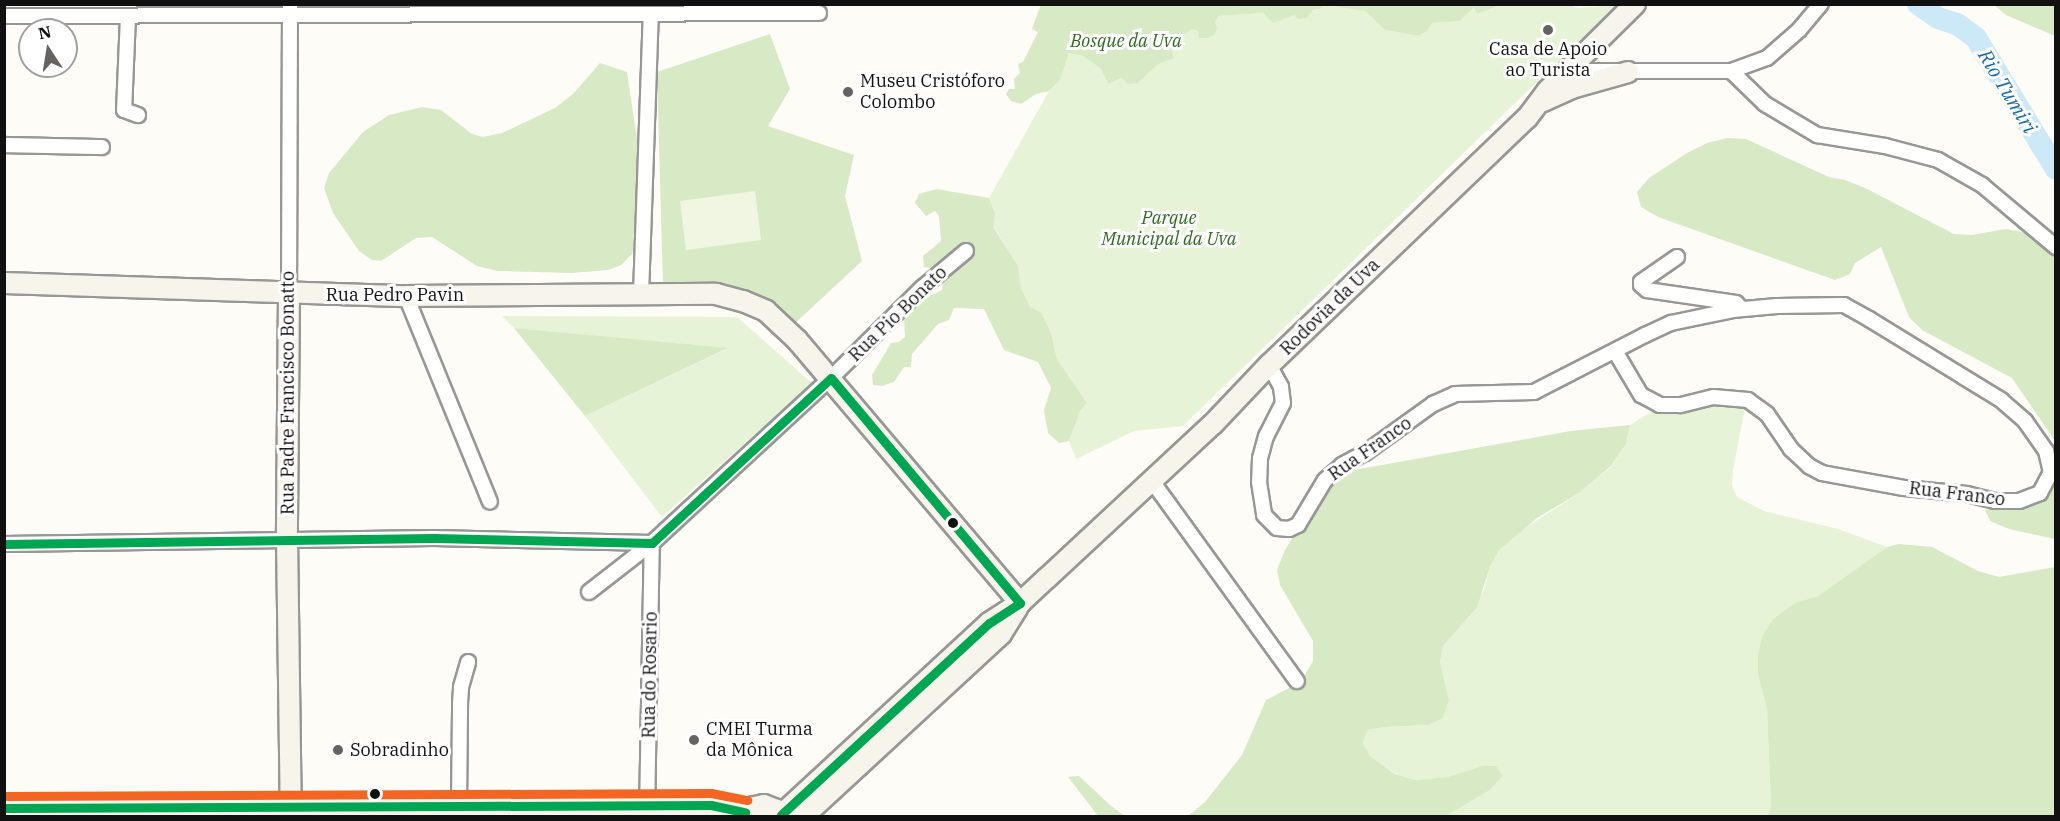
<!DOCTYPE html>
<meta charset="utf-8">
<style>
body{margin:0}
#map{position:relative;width:2060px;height:821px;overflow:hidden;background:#fdfcf7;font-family:"IBM Plex Serif",serif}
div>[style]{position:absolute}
.green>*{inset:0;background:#e7f3d7}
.forest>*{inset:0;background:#d8eac5}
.pitch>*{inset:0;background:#f0f6e1}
.river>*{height:22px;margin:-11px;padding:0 11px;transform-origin:11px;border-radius:11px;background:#cde8f7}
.roads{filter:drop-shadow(2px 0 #979795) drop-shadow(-2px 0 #979795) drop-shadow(0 2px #979795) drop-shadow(0 -2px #979795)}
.street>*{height:14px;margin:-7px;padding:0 7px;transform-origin:7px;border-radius:7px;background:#fffffe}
.secondary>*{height:20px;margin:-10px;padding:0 10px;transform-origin:10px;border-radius:10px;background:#f6f4eb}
.bus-1>*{height:9px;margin:-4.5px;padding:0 4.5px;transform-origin:4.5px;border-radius:4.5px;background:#00a651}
.bus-2>*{height:9px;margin:-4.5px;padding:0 4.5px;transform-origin:4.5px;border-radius:4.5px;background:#f26522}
.dots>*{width:16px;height:16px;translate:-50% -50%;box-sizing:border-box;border:3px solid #fff;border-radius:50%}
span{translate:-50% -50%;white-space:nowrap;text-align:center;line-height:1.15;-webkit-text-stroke:6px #fff;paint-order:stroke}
.park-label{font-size:18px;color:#2f6b1f;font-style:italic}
.poi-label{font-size:18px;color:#111}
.left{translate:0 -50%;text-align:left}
.street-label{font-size:18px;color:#111}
.water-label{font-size:20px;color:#1768a6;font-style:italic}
.frame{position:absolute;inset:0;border:6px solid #111;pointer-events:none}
.north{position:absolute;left:18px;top:18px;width:60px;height:60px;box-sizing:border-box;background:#fff;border:2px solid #a0a0a0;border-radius:50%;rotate:348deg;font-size:16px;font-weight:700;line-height:24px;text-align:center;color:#111}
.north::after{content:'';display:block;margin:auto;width:21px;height:27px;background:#646362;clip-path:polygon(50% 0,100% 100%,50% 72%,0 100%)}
</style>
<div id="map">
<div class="green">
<i style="clip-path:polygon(1567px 4px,1578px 8px,1616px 5px,1183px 426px,1134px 431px,1076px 459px,1069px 441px,1080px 411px,1087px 403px,1057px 359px,1051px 333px,1042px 313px,1030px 308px,1021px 288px,1018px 266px,994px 227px,995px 213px,989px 198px,1049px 91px,1060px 80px,1069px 53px,1083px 56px,1101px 69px,1108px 84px,1122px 78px,1128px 83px,1138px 83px,1158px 63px,1174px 58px,1172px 51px,1182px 37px,1192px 29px,1198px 31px,1215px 22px,1219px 16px,1263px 13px,1273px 22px,1284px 17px,1320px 9px,1325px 5px,1346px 6px,1365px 11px,1385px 30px,1418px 36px,1426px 32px,1432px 23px,1460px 21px,1474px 6px,1477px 14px,1501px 5px)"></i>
<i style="clip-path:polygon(502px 316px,737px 317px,812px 383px,662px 517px,585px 416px,727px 349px,514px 328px)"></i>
<i style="clip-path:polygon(1747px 398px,1733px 470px,1732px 485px,1737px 497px,1764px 511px,1838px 529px,1887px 547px,1818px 596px,1795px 603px,1758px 655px,1758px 675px,1767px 708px,1771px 806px,1768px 816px,1446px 816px,1490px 790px,1503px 776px,1482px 766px,1447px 777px,1415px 780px,1396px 774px,1370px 756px,1363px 744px,1368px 730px,1385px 727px,1428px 725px,1449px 700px,1440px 662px,1443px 646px,1484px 590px,1490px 567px,1499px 550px,1510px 538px,1579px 493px,1611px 467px,1626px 444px,1630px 425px,1665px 403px)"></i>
</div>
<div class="forest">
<i style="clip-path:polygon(1041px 4px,1325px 4px,1325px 5px,1320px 9px,1313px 10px,1307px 18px,1298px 19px,1294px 15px,1273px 23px,1263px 13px,1219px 16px,1215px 22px,1217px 28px,1215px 34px,1208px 38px,1199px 38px,1198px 31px,1192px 29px,1182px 37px,1172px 51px,1174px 58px,1158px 64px,1138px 83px,1128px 84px,1122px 78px,1108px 84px,1101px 69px,1083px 56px,1069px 53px,1060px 80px,1049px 91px,1036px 94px,1021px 104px,1011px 101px,1006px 94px,1009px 89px,1015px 89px,1014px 79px,1020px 73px,1018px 64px,1023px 62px,1038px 32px,1032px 29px)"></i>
<i style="clip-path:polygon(1327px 5px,1501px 5px,1477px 14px,1474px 7px,1460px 21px,1432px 23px,1426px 32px,1418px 36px,1385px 30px,1365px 11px)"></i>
<i style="clip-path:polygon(1994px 5px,2055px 5px,2055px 36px,2006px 15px)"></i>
<i style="clip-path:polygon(770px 34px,790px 89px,768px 126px,854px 155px,845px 196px,862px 261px,792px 326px,663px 285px,657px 72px)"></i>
<i style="clip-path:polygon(600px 63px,627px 72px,638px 146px,639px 224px,632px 254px,621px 265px,608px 270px,572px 273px,498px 271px,477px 266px,432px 237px,416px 238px,381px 261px,372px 260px,359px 251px,333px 213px,324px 188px,329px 173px,363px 132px,389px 115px,422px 107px,441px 110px,472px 134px,483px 137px,502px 133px,555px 108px,573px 94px)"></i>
<i style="clip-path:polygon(1727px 138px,1746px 139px,1829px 177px,1845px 180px,1865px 188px,1954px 234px,1972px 235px,2006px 229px,2034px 234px,2055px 242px,2055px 441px,2012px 378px,1922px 330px,1909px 317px,1881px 247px,1855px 263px,1850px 274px,1835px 280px,1658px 217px,1641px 207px,1637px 192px,1649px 178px,1687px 153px,1707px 143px)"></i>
<i style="clip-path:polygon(936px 189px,989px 198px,995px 213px,994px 228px,1018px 266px,1021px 288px,1030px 307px,1042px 313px,1051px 333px,1057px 359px,1087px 403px,1080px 411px,1069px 441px,1059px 443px,1048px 433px,1044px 410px,1051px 388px,1038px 362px,1004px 350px,984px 309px,954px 308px,949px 320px,938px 324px,912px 354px,911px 367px,904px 367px,894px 382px,882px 386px,873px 385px,872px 375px,891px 343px,899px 342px,905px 337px,904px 316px,922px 300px,942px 290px,944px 275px,954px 256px,951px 253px,930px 268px,924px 267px,923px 256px,941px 241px,939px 216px,935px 211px,926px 216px,915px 203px,919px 194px)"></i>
<i style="clip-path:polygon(514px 328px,728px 348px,585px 416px)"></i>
<i style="clip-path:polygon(1630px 425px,1626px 444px,1611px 466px,1579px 493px,1537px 518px,1499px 550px,1490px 567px,1477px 607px,1443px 646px,1440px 662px,1449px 700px,1443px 718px,1428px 725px,1385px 727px,1368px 730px,1363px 743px,1370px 756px,1395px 774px,1415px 780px,1447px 777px,1482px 766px,1496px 766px,1503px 776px,1490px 790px,1446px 816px,1188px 816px,1205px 802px,1242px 755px,1266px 700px,1291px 687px,1304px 676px,1313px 661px,1313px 641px,1280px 585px,1277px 570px,1285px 550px,1320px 492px,1333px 479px,1354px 470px,1571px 431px)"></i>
<i style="clip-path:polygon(2055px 476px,2055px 539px,2009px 529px,1990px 521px,1985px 510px,2051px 489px)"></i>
<i style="clip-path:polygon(1899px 544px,1932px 547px,1978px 571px,1999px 577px,2055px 567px,2055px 816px,1768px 816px,1771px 806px,1767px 708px,1758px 675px,1758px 655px,1762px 637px,1773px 619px,1795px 603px,1818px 596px,1887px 547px)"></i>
<i style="clip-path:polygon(1079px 776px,1110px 805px,1125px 816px,1098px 816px,1068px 777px)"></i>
</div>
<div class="pitch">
<i style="clip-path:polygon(755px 191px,761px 240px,686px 250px,680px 201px)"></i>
</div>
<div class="river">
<i style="left:1918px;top:4px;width:24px;rotate:35deg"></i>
<i style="left:1938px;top:18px;width:20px;rotate:18deg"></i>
<i style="left:1957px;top:24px;width:24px;rotate:36deg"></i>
<i style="left:1976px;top:38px;width:153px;rotate:58.6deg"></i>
</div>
<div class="roads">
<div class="street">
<i style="left:4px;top:16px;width:815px;rotate:-0.21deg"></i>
<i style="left:128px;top:16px;width:94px;rotate:92.4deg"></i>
<i style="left:124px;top:110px;width:15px;rotate:20deg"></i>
<i style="left:1567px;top:71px;width:164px"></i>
<i style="left:1731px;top:71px;width:38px;rotate:-20deg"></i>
<i style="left:1767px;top:58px;width:43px;rotate:-41.2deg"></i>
<i style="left:1799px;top:30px;width:34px;rotate:-50deg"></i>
<i style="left:1731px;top:71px;width:47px;rotate:44.1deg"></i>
<i style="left:1765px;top:104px;width:61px;rotate:30.8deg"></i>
<i style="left:1817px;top:135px;width:69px;rotate:9.2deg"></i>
<i style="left:1885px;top:146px;width:55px;rotate:14.8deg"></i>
<i style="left:1938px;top:160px;width:51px;rotate:29.6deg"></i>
<i style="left:1982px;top:185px;width:97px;rotate:40deg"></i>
<i style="left:4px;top:145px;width:98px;rotate:1.2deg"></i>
<i style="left:1677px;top:257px;width:44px;rotate:145.2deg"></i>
<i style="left:1641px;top:282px;width:3px;rotate:90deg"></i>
<i style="left:1641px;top:285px;width:8px;rotate:40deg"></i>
<i style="left:1647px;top:290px;width:90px;rotate:8.3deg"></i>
<i style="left:1736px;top:303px;width:8px;rotate:45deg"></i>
<i style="left:289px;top:294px;width:290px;rotate:-89.8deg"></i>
<i style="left:641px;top:295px;width:280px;rotate:-88deg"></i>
<i style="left:406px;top:296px;width:222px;rotate:67.8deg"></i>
<i style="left:1269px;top:365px;width:25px;rotate:61deg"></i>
<i style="left:1281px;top:387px;width:16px;rotate:83deg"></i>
<i style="left:1283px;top:403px;width:37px;rotate:117deg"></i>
<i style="left:1266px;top:436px;width:23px;rotate:105deg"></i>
<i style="left:1260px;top:458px;width:24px;rotate:92deg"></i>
<i style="left:1259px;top:482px;width:33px;rotate:81deg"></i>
<i style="left:1264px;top:515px;width:18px;rotate:45deg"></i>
<i style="left:1277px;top:528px;width:12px;rotate:5deg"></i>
<i style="left:1289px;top:529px;width:10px;rotate:-24deg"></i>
<i style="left:1298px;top:525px;width:52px;rotate:-59deg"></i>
<i style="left:1325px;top:480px;width:23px;rotate:-41deg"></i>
<i style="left:1342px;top:465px;width:26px;rotate:-28deg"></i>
<i style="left:1365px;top:453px;width:84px;rotate:-35.8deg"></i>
<i style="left:1433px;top:404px;width:24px;rotate:-24deg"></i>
<i style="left:1455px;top:394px;width:79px;rotate:-1.5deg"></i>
<i style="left:1534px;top:392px;width:125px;rotate:-27.2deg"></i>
<i style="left:1645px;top:335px;width:29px;rotate:-25deg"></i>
<i style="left:1671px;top:323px;width:63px;rotate:-11.8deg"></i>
<i style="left:1733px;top:310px;width:44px;rotate:-5.2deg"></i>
<i style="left:1777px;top:306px;width:67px;rotate:-0.9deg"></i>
<i style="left:1844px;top:305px;width:29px;rotate:29deg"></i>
<i style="left:1869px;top:319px;width:155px;rotate:31.5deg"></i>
<i style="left:2001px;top:400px;width:32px;rotate:41deg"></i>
<i style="left:2025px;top:421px;width:37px;rotate:55deg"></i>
<i style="left:2046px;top:451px;width:22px;rotate:77deg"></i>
<i style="left:2051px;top:472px;width:24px;rotate:118deg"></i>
<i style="left:2040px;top:493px;width:22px;rotate:159deg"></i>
<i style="left:2019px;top:501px;width:24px;rotate:180deg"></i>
<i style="left:1995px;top:501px;width:29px;rotate:-166deg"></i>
<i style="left:1967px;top:494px;width:63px;rotate:-174.6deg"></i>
<i style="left:1904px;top:488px;width:83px;rotate:-169.6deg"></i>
<i style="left:1822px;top:473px;width:15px;rotate:-152deg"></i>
<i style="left:1809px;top:466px;width:25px;rotate:-137deg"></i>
<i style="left:1791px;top:449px;width:42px;rotate:-124.4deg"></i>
<i style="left:1767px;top:414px;width:24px;rotate:-144deg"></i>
<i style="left:1748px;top:400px;width:35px;rotate:-175deg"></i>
<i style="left:1713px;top:397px;width:34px;rotate:166deg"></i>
<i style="left:1680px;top:405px;width:20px;rotate:180deg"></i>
<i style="left:1660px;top:405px;width:21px;rotate:-152deg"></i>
<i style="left:1641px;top:395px;width:51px;rotate:-120.6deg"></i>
<i style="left:1152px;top:481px;width:247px;rotate:54.1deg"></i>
<i style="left:4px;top:544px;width:430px;rotate:-0.8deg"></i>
<i style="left:434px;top:538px;width:218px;rotate:1.3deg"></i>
<i style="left:589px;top:592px;width:80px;rotate:-37.9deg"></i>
<i style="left:652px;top:543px;width:243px;rotate:-42.7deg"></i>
<i style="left:831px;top:378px;width:129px;rotate:-44.7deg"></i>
<i style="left:923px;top:287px;width:56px;rotate:-39.9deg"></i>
<i style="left:459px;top:806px;width:103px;rotate:-89.4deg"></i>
<i style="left:460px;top:703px;width:16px;rotate:-86deg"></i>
<i style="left:461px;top:687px;width:26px;rotate:-74deg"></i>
<i style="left:647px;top:816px;width:273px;rotate:-89deg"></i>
</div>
<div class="secondary">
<i style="left:1543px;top:101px;width:32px;rotate:-24deg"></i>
<i style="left:1572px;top:88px;width:58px;rotate:-15.9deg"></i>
<i style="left:4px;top:283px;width:402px;rotate:1.9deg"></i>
<i style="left:406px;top:296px;width:310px;rotate:-0.4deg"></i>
<i style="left:716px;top:294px;width:28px;rotate:15deg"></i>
<i style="left:743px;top:301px;width:25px;rotate:23deg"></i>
<i style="left:766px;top:311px;width:42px;rotate:43.1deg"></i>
<i style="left:797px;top:340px;width:345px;rotate:49.7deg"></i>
<i style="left:289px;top:294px;width:244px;rotate:90.5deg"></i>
<i style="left:287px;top:538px;width:278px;rotate:89.2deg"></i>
<i style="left:4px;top:808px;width:707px;rotate:-0.24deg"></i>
<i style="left:711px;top:805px;width:35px;rotate:12deg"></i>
<i style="left:781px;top:815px;width:283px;rotate:-42.7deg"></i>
<i style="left:989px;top:623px;width:37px;rotate:-33deg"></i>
<i style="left:1020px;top:603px;width:37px;rotate:-43deg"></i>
<i style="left:1047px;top:578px;width:226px;rotate:-42.9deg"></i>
<i style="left:1213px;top:424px;width:81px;rotate:-46.5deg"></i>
<i style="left:1269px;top:365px;width:357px;rotate:-43.8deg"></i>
<i style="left:1527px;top:118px;width:34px;rotate:-53deg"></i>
<i style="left:1547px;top:91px;width:124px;rotate:-44.7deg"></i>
<i style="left:743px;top:816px;width:11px;rotate:-49deg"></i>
<i style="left:750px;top:808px;width:14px;rotate:-12deg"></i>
<i style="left:764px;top:805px;width:14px;rotate:21deg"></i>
<i style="left:777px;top:810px;width:8px;rotate:50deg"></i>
<i style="left:804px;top:816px;width:268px;rotate:-42.7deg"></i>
<i style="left:1001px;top:634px;width:31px;rotate:-58deg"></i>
</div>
</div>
<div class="bus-1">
<i style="left:4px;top:544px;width:430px;rotate:-0.8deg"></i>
<i style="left:434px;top:538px;width:218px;rotate:1.3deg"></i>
<i style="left:652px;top:543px;width:243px;rotate:-42.7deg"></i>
<i style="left:831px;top:378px;width:294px;rotate:50deg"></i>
<i style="left:1020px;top:603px;width:37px;rotate:147deg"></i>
<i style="left:989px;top:623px;width:283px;rotate:137.3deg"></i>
<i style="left:4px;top:808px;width:707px;rotate:-0.24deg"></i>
<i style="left:711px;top:805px;width:35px;rotate:12deg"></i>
</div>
<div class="bus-2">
<i style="left:4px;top:796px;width:707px;rotate:-0.24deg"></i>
<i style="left:711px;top:793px;width:37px;rotate:11deg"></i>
</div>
<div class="dots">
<i style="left:1548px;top:30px;background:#646362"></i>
<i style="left:848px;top:92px;background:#646362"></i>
<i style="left:953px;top:523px;background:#111"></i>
<i style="left:694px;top:740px;background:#646362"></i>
<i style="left:338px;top:750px;background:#646362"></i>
<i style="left:375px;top:794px;background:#111"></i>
</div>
<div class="park-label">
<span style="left:1126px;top:41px">Bosque da Uva</span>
<span style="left:1169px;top:229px">Parque<br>Municipal da Uva</span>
</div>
<div class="poi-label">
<span style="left:1548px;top:60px">Casa de Apoio<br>ao Turista</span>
<span class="left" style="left:860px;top:92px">Museu Cristóforo<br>Colombo</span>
<span class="left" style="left:706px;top:740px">CMEI Turma<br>da Mônica</span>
<span class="left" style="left:350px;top:750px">Sobradinho</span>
</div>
<div class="street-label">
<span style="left:395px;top:295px">Rua Pedro Pavin</span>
<span style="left:1330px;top:307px;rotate:-44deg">Rodovia da Uva</span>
<span style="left:898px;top:314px;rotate:-44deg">Rua Pio Bonato</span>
<span style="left:288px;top:393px;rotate:-90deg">Rua Padre Francisco Bonatto</span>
<span style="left:1370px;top:449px;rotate:-35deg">Rua Franco</span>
<span style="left:1957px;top:494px;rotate:7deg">Rua Franco</span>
<span style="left:650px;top:675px;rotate:-89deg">Rua do Rosario</span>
</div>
<div class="water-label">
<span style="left:2008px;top:91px;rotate:59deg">Rio Tumiri</span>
</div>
<div class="frame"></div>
<div class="north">N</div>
</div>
